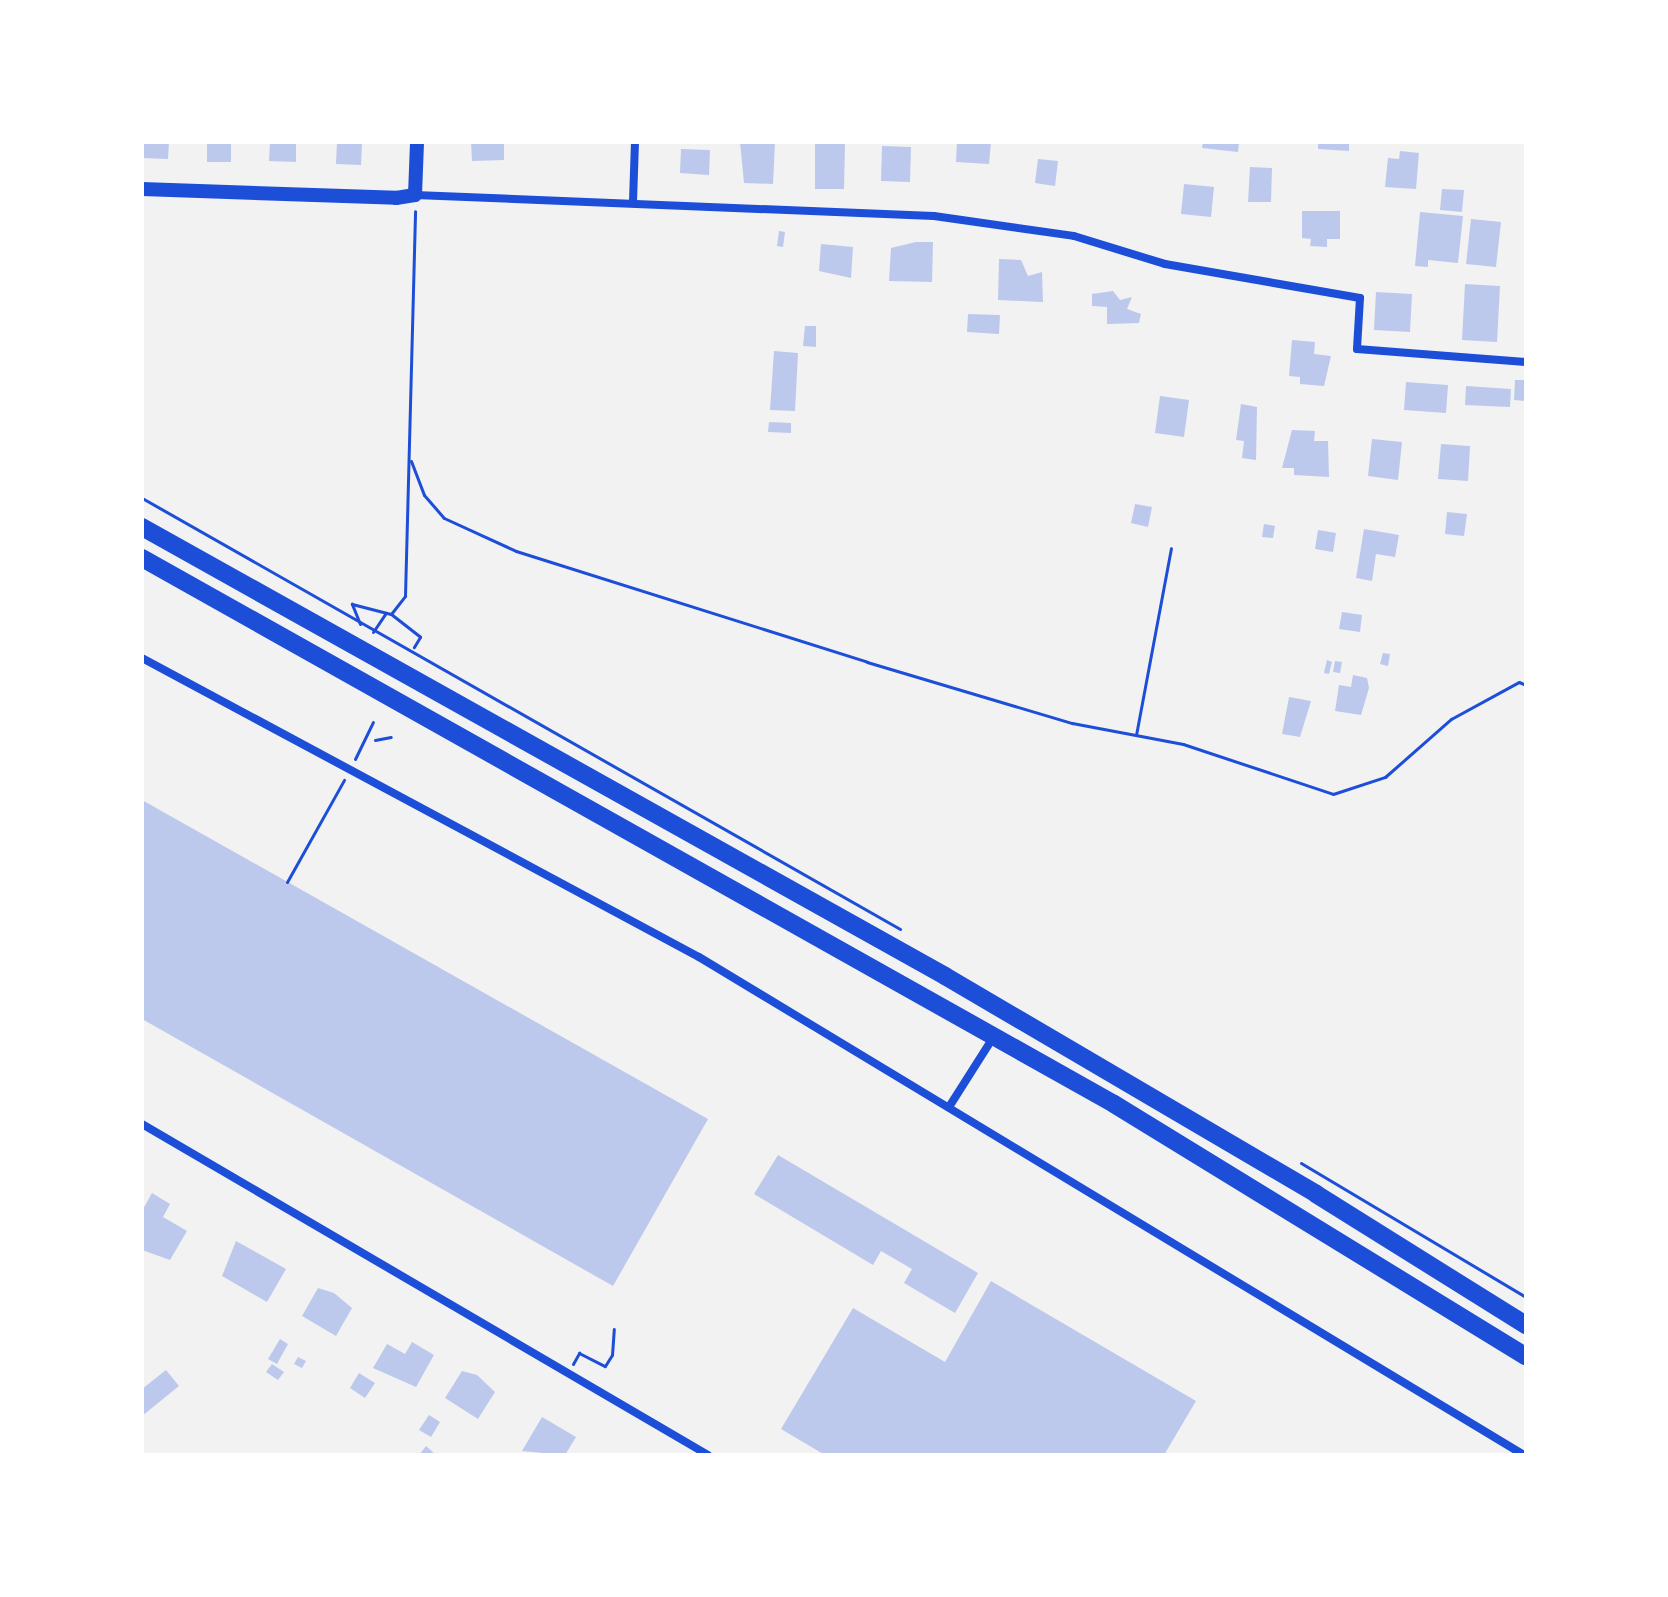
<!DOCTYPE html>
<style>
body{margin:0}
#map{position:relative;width:1668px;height:1597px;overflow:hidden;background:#f2f2f2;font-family:Roboto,sans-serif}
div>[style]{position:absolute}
.building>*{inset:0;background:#bdc9ec}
.path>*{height:3px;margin:-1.5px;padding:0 1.5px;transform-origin:1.5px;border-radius:1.5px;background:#1d4ed8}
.minor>*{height:8px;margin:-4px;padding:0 4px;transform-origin:4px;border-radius:4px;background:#1d4ed8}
.tertiary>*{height:14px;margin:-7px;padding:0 7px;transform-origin:7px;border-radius:7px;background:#1d4ed8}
.trunk>*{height:18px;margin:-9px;padding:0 9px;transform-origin:9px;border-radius:9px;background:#1d4ed8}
span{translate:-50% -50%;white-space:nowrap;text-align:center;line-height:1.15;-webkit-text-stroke:8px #fff;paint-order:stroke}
.frame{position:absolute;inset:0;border:144px solid #fff;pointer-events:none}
</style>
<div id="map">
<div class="building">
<i style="clip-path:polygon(142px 142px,169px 142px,168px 159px,142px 158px)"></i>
<i style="clip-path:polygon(207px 142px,231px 142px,231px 162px,207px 162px)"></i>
<i style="clip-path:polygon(270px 142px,296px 142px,296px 162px,269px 161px)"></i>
<i style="clip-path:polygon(337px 142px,362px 143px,361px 165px,336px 164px)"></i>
<i style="clip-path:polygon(471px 142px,504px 142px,504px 160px,472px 161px)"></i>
<i style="clip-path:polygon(740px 142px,775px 142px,773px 184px,744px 183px)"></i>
<i style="clip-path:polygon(957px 142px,991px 142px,989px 164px,956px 162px)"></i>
<i style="clip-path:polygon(1203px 142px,1239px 142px,1238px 152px,1202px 148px)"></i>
<i style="clip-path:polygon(1318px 142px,1349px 142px,1349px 151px,1318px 149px)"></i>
<i style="clip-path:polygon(815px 144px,845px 144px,844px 189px,815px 189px)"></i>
<i style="clip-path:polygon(882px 146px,911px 147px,910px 182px,881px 181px)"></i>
<i style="clip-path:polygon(681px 149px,710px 150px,709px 175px,680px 173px)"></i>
<i style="clip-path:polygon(1400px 151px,1419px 153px,1416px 189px,1385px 187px,1388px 158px,1399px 159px)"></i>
<i style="clip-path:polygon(1038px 159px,1058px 161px,1055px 186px,1035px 183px)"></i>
<i style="clip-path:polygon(1250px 167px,1272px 168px,1271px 202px,1248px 202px)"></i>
<i style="clip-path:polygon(1184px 184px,1214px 187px,1211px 217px,1181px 214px)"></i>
<i style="clip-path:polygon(1442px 189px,1464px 190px,1462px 212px,1440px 210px)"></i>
<i style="clip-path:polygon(1302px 211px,1340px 211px,1340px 239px,1327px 239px,1327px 247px,1310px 246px,1311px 239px,1302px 238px)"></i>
<i style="clip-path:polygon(1420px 212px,1463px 216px,1458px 263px,1428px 260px,1428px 267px,1415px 266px)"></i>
<i style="clip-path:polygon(1471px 219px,1501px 222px,1496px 267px,1466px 264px)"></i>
<i style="clip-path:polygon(779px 231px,785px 232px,783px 247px,777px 246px)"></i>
<i style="clip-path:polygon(916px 242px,933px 242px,932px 282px,889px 281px,891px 248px)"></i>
<i style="clip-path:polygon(821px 244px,853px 247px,851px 278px,819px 271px)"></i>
<i style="clip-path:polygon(999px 259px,1021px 260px,1028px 276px,1042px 272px,1043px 302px,998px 300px)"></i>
<i style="clip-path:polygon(1465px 284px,1500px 286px,1497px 342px,1462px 340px)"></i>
<i style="clip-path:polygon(1113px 291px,1120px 300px,1132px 297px,1127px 309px,1141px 314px,1139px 323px,1107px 324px,1107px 307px,1092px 306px,1092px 294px)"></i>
<i style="clip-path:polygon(1376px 292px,1412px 294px,1410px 332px,1374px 330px)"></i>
<i style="clip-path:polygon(968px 314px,1000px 315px,999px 334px,967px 332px)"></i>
<i style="clip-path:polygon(805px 326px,816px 326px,816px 347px,803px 346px)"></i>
<i style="clip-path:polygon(1292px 340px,1315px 342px,1314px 354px,1331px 356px,1324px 386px,1300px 384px,1300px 377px,1289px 376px)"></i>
<i style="clip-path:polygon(774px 351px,798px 353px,795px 411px,770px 410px)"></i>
<i style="clip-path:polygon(1515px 380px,1526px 380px,1526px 401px,1514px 400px)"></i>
<i style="clip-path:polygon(1406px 382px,1448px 385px,1446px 413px,1404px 410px)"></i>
<i style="clip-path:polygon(1466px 386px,1511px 389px,1510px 407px,1465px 405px)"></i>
<i style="clip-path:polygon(1160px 396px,1189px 400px,1184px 437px,1155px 433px)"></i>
<i style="clip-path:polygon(1241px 404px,1257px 407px,1256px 460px,1242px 458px,1244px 441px,1236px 440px)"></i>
<i style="clip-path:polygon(769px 422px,791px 423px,791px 433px,768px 432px)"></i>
<i style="clip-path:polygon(1292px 430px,1315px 431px,1314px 441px,1328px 441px,1329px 477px,1294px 475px,1294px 468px,1282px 468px)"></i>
<i style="clip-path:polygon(1372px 439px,1402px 442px,1398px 480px,1368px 476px)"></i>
<i style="clip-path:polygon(1441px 444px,1470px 446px,1468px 481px,1438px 479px)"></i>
<i style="clip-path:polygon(1135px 504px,1152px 507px,1148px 527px,1131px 523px)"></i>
<i style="clip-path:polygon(1447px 512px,1467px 514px,1464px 536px,1445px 534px)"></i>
<i style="clip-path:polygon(1264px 524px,1275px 526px,1273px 538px,1262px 537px)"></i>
<i style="clip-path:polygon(1364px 529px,1399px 535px,1395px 557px,1376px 554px,1372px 581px,1356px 578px)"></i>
<i style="clip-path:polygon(1318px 530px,1336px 533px,1333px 552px,1315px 549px)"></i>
<i style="clip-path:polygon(1342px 612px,1362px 615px,1360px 632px,1339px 629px)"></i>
<i style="clip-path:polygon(1383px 653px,1390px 654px,1388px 666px,1380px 664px)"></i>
<i style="clip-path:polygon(1327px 660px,1332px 662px,1329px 674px,1324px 673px)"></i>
<i style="clip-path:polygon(1335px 661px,1342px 662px,1340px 673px,1333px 672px)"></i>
<i style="clip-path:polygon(1353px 675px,1367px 678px,1369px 688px,1361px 715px,1335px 711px,1339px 685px,1351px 687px)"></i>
<i style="clip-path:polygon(1289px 697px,1311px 701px,1300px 737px,1282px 734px)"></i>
<i style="clip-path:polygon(142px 800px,708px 1119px,613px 1286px,142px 1019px)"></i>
<i style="clip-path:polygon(778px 1155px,978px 1273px,955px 1313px,904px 1283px,912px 1269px,881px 1251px,873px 1265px,754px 1194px)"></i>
<i style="clip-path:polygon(152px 1193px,170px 1204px,163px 1217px,187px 1231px,170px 1260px,142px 1250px,142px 1211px)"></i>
<i style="clip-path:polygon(236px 1241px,286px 1269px,267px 1302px,222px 1276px)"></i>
<i style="clip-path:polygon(991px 1281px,1196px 1401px,1164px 1455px,825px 1455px,781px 1429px,853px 1308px,945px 1362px)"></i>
<i style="clip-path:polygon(318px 1288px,334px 1293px,352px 1308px,336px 1336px,302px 1316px)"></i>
<i style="clip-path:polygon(280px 1339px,288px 1344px,277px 1364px,268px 1359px)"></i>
<i style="clip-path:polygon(412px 1342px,434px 1355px,416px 1387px,373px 1368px,387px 1344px,405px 1354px)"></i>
<i style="clip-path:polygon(298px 1357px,306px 1361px,302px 1368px,294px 1364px)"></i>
<i style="clip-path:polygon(272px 1364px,284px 1372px,278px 1380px,266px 1372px)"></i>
<i style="clip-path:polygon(166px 1370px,179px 1386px,142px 1416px,142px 1389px)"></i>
<i style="clip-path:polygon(462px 1371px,477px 1375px,495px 1392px,478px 1419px,445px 1398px)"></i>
<i style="clip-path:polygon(359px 1373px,375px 1383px,365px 1398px,350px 1388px)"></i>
<i style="clip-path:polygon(429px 1415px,440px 1422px,431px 1437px,419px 1430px)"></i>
<i style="clip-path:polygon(542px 1417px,576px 1437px,565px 1455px,522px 1451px)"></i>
<i style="clip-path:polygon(426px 1446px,436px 1455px,419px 1455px)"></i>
</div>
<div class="path">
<i style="left:411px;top:461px;width:36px;rotate:69deg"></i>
<i style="left:424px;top:495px;width:30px;rotate:49deg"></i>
<i style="left:444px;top:518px;width:79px;rotate:24.6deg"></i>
<i style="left:516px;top:551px;width:368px;rotate:17.5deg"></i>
<i style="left:867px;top:662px;width:214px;rotate:16.6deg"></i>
<i style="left:1072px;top:723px;width:113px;rotate:10.7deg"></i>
<i style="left:1183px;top:744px;width:158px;rotate:18.4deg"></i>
<i style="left:1333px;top:794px;width:55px;rotate:-18.1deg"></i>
<i style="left:1385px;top:777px;width:88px;rotate:-41.3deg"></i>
<i style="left:1451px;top:719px;width:77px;rotate:-28.6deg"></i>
<i style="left:1519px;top:682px;width:8px;rotate:23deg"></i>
<i style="left:142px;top:498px;width:872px;rotate:29.62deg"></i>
<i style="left:391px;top:614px;width:37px;rotate:38deg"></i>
<i style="left:420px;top:637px;width:12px;rotate:121deg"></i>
<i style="left:360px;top:624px;width:22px;rotate:-112deg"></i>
<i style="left:352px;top:604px;width:40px;rotate:14.4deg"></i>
<i style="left:391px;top:614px;width:23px;rotate:-52deg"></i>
<i style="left:405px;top:596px;width:385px;rotate:-88.5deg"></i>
<i style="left:373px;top:632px;width:23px;rotate:-56deg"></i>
<i style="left:1136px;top:735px;width:190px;rotate:-79.4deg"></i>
<i style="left:375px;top:740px;width:16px;rotate:-11deg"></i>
<i style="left:355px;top:759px;width:41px;rotate:-64.1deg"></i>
<i style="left:287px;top:882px;width:117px;rotate:-60.8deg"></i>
<i style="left:1301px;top:1163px;width:262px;rotate:30.8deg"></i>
<i style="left:573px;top:1364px;width:13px;rotate:-61deg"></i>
<i style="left:579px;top:1353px;width:29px;rotate:27deg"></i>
<i style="left:605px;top:1366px;width:13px;rotate:-58deg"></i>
<i style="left:612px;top:1355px;width:26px;rotate:-86deg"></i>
</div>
<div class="minor">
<i style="left:415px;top:195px;width:519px;rotate:2.32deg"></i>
<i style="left:934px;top:216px;width:141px;rotate:8.1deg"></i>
<i style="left:1074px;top:236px;width:95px;rotate:17.1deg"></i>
<i style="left:1165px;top:264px;width:198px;rotate:9.9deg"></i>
<i style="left:1360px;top:298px;width:51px;rotate:93.4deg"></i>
<i style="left:1357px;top:349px;width:169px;rotate:4.4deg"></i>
<i style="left:633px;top:202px;width:60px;rotate:-88.1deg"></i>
<i style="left:142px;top:658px;width:632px;rotate:28.23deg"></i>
<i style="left:699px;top:957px;width:964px;rotate:31.12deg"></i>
<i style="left:949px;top:1107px;width:84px;rotate:-57.6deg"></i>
<i style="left:142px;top:1124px;width:656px;rotate:30.32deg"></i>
</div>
<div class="tertiary">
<i style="left:142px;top:189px;width:254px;rotate:2deg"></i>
<i style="left:396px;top:198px;width:19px;rotate:-9deg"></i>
<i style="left:415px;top:195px;width:53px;rotate:-87.8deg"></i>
</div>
<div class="trunk">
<i style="left:142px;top:527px;width:920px;rotate:29.21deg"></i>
<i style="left:945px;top:976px;width:430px;rotate:30.4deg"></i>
<i style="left:1316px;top:1194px;width:248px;rotate:32deg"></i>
<i style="left:142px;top:558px;width:1115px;rotate:29.32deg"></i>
<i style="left:1114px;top:1104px;width:483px;rotate:31.5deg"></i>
</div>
<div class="frame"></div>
</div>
